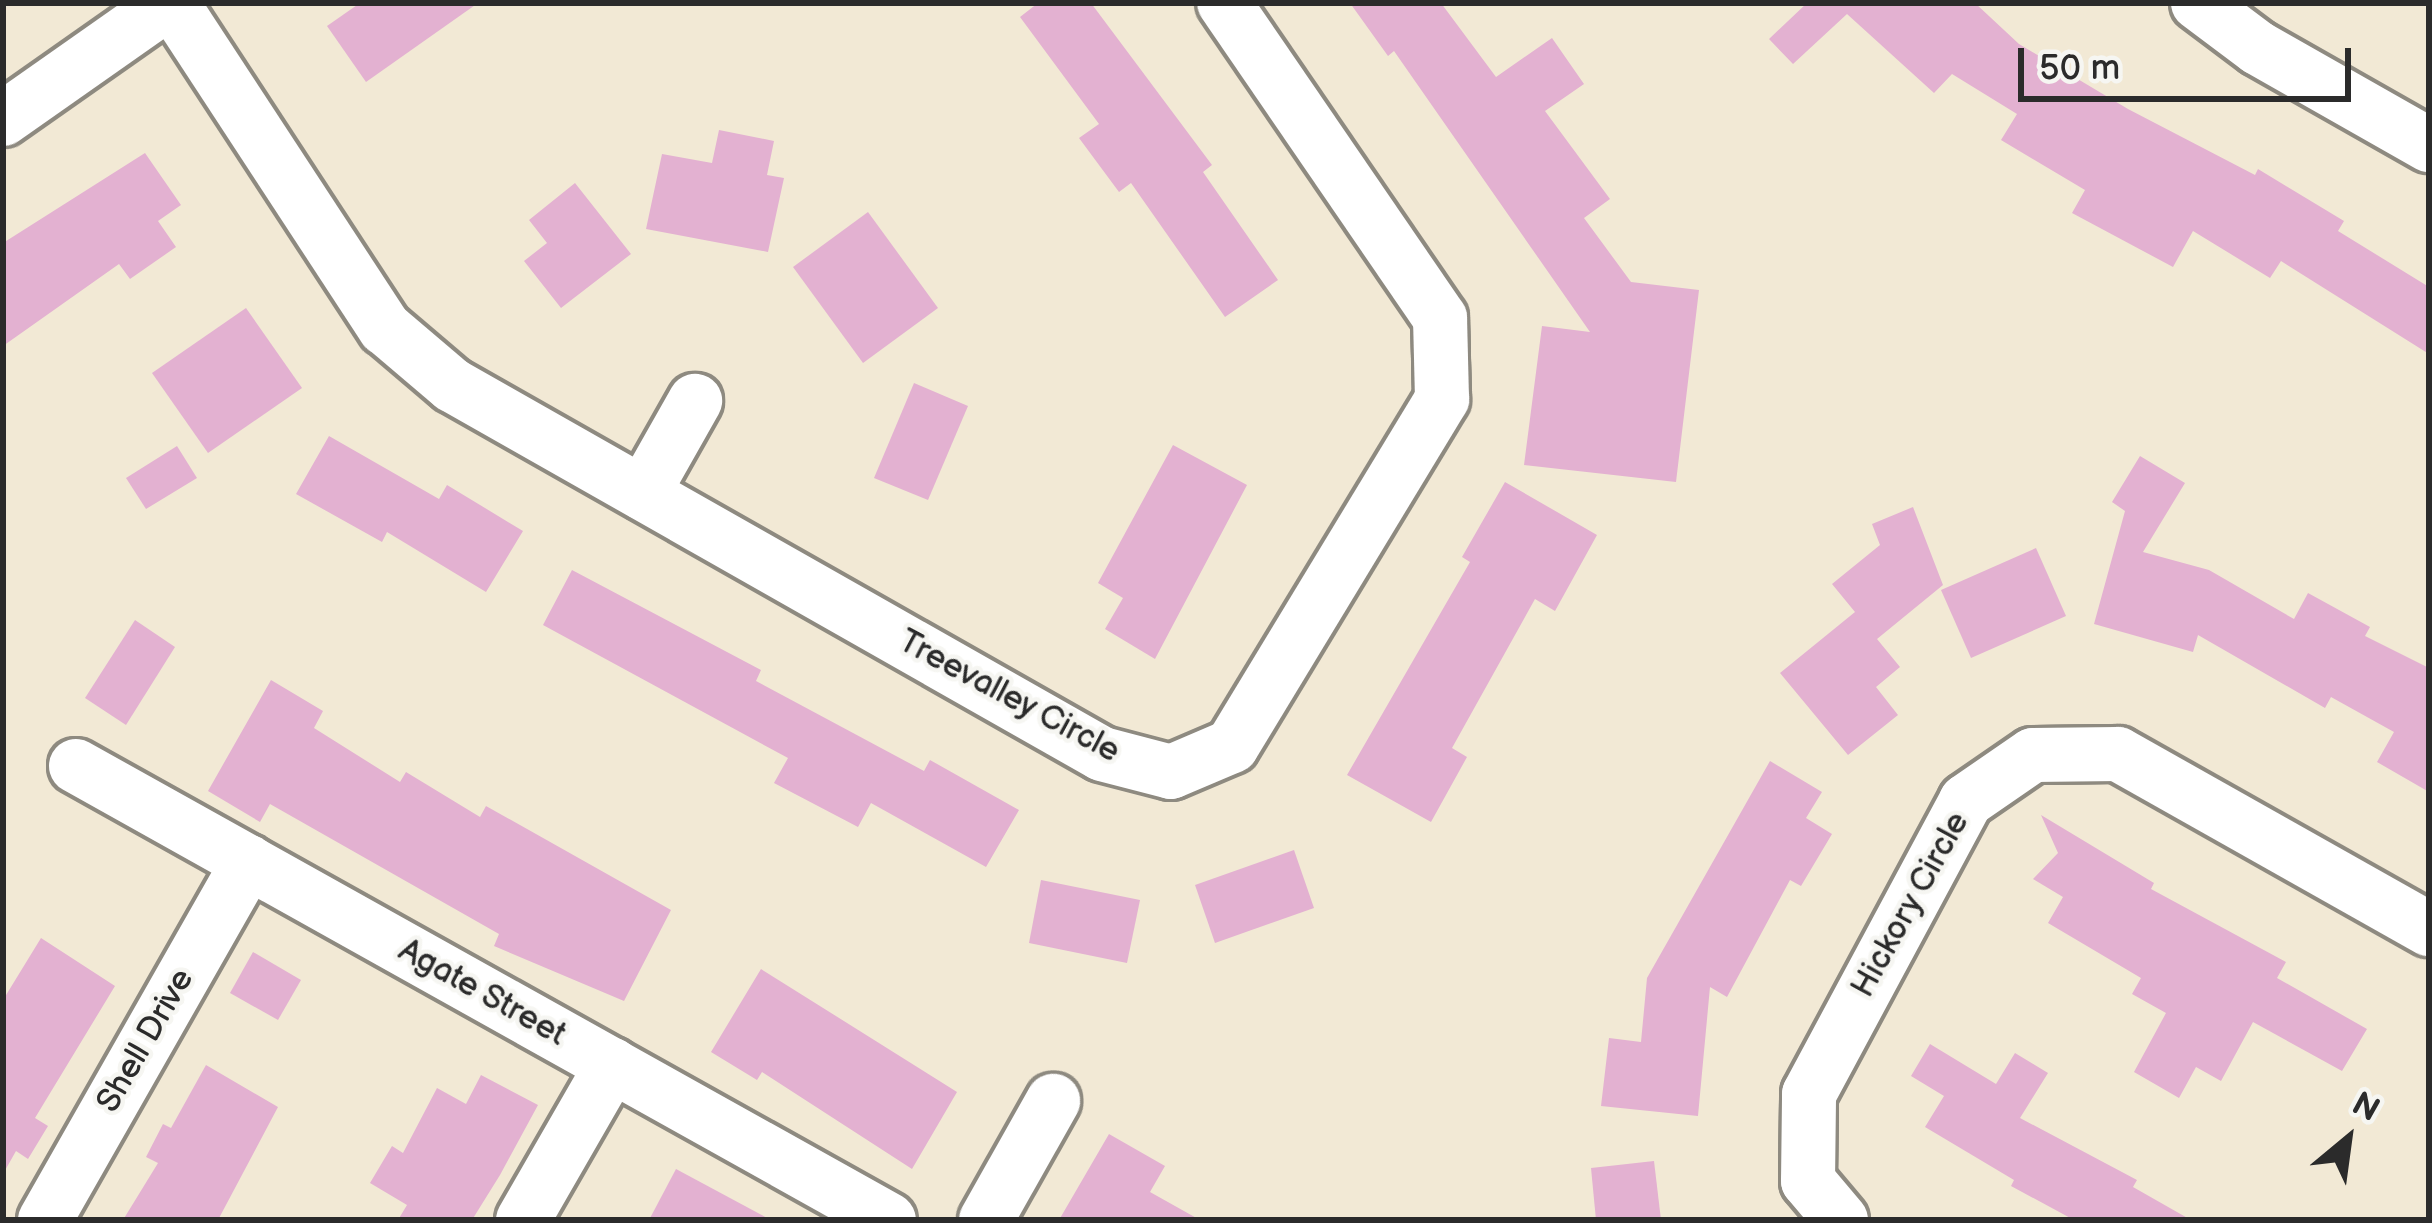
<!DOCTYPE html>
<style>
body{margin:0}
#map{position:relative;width:2432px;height:1223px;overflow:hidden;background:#f2e9d5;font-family:"Balsamiq Sans",sans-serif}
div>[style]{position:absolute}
.building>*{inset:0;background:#e3b1d1}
.roads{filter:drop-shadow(3px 0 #8e8a80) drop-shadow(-3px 0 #8e8a80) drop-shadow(0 3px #8e8a80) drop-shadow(0 -3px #8e8a80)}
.minor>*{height:54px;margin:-27px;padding:0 27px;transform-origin:27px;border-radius:27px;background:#fff}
span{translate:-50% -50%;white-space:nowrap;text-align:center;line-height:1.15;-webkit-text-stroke:9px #f6f6f2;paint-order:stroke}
.street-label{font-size:33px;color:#2b2b2b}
.frame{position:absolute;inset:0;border:6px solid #2b2b2b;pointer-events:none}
.north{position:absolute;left:2288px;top:1079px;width:120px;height:120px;-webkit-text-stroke:9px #f6f6f2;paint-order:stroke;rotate:29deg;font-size:33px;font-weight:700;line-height:48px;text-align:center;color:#2b2b2b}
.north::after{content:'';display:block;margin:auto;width:42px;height:54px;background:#2b2b2b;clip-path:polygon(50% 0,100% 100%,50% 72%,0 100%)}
.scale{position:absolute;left:2018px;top:48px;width:333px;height:54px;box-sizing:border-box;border:6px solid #2b2b2b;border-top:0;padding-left:15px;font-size:36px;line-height:42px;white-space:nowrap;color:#2b2b2b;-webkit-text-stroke:9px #f6f6f2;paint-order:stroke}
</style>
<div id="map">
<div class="building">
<i style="clip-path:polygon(360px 3px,478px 3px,366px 82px,327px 26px)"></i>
<i style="clip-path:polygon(1038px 3px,1091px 3px,1212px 165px,1203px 172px,1278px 280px,1225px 317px,1131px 183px,1119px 192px,1079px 138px,1099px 124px,1020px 17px)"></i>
<i style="clip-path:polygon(1350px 3px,1441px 3px,1496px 77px,1552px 38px,1584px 84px,1545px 111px,1610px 199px,1584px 218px,1631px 282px,1699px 290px,1676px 482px,1524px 465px,1542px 326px,1590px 332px,1394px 51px,1388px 56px)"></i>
<i style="clip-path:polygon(1807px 3px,1975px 3px,2019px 44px,2128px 109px,2255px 175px,2258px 169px,2344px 221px,2338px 231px,2429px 287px,2429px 354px,2281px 261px,2270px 278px,2193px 231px,2173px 267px,2072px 213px,2085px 190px,2001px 140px,2017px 114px,1952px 74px,1934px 93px,1847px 14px,1793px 64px,1769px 39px)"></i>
<i style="clip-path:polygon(719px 130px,774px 141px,767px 175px,784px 178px,768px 252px,646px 229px,662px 154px,712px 163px)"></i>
<i style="clip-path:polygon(145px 153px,181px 205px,158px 221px,176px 247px,130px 279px,119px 264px,3px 346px,3px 243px)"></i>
<i style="clip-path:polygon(575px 183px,631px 254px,561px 308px,524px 261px,547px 243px,529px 220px)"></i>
<i style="clip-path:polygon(868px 212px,938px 308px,863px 363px,793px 267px)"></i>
<i style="clip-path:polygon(246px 308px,302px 388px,208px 453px,152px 373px)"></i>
<i style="clip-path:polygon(914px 383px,968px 406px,928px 500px,874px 478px)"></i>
<i style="clip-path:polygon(329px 436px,439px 499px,447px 485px,523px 531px,486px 592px,387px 532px,382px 542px,296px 494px)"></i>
<i style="clip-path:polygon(1173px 445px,1247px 485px,1155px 659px,1105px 629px,1123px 598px,1098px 583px)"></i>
<i style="clip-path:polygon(177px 446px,197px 478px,146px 509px,126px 478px)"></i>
<i style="clip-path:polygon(2140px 456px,2185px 483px,2143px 552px,2209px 570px,2294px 619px,2308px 593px,2370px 627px,2365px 636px,2429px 668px,2429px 792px,2377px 762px,2394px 732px,2331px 697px,2325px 708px,2198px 635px,2193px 652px,2094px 624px,2125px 511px,2112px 502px)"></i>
<i style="clip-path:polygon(1505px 482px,1597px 535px,1555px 611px,1535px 599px,1452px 748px,1467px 757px,1431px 822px,1347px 775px,1470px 562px,1462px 557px)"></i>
<i style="clip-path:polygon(1913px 507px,1943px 585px,1877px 639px,1900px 667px,1876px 687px,1898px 715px,1848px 755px,1780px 673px,1855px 612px,1832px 584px,1880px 545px,1872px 524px)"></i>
<i style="clip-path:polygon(2036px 548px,2066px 616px,1971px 658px,1941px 590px)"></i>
<i style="clip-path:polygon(572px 570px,761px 670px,756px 681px,924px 771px,930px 760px,1019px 810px,986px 867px,871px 803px,858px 827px,774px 783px,788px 758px,543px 625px)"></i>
<i style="clip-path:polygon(135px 620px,175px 647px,126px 725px,85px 698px)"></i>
<i style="clip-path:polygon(271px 680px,323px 711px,314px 728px,400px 782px,406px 772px,480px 817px,486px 806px,671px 910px,624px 1001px,494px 946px,499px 934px,270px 804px,260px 822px,208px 791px)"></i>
<i style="clip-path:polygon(1770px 761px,1822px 792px,1806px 818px,1832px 834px,1801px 886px,1790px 880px,1727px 997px,1710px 987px,1698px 1116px,1601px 1106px,1609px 1038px,1641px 1042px,1647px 978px)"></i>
<i style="clip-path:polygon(2041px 815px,2154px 883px,2151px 889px,2286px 962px,2277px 978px,2367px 1029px,2342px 1071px,2253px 1022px,2221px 1081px,2196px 1067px,2179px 1098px,2134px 1072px,2166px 1013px,2132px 994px,2141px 978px,2048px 923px,2063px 897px,2033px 879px,2058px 853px)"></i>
<i style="clip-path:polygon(1294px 850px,1314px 908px,1215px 943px,1195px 885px)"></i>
<i style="clip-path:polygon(1041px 880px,1140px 900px,1127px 963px,1029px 943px)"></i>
<i style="clip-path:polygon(41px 938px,115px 986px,35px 1118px,48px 1126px,28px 1159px,16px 1151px,3px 1174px,3px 1000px)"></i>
<i style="clip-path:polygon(253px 952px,301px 980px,278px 1020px,230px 993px)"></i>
<i style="clip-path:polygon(761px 969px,957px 1092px,912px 1169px,762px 1072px,757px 1080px,711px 1052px)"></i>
<i style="clip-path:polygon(1930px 1044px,1996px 1084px,2015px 1053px,2048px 1073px,2020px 1118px,2137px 1180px,2133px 1187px,2191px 1220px,2074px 1220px,2011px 1186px,2014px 1180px,1925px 1127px,1944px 1096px,1911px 1076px)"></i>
<i style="clip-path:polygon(206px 1065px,278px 1107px,218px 1220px,123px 1220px,158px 1163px,146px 1157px,163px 1124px,171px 1128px)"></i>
<i style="clip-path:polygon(481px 1075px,538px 1105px,500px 1175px,472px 1220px,398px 1220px,407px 1205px,370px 1183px,392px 1146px,403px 1153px,437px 1088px,466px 1104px)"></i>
<i style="clip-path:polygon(1109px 1134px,1165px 1166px,1150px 1192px,1200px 1220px,1059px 1220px)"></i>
<i style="clip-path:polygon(1654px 1161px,1661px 1220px,1596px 1220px,1591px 1168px)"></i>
<i style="clip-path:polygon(676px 1169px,771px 1220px,649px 1220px)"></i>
</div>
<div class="roads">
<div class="minor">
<i style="left:172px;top:3px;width:389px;rotate:56.8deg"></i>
<i style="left:385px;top:328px;width:88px;rotate:40.4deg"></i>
<i style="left:452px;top:385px;width:747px;rotate:29.58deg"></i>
<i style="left:1102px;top:754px;width:71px;rotate:14.6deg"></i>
<i style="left:1171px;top:772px;width:66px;rotate:-23.1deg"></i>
<i style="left:1232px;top:746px;width:406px;rotate:-58.8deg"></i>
<i style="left:1442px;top:399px;width:81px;rotate:-91.4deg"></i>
<i style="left:1440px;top:318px;width:382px;rotate:-124.4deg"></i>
<i style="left:2198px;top:3px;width:75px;rotate:36.9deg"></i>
<i style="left:2258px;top:48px;width:197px;rotate:29.6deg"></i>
<i style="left:3px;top:119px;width:202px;rotate:-35.1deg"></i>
<i style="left:643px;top:493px;width:106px;rotate:-60.5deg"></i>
<i style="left:76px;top:766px;width:931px;rotate:29.18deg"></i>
<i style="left:45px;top:1220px;width:412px;rotate:-60.4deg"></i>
<i style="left:523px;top:1220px;width:179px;rotate:-60.1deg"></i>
<i style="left:986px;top:1220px;width:137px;rotate:-60.6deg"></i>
<i style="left:1841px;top:1220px;width:51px;rotate:-130.2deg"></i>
<i style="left:1808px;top:1181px;width:87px;rotate:-89.3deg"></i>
<i style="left:1809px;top:1094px;width:332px;rotate:-61.8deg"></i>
<i style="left:1966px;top:801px;width:81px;rotate:-34.5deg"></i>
<i style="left:2033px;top:755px;width:85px;rotate:-0.7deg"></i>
<i style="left:2118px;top:754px;width:357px;rotate:29.4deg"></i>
</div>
</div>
<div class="street-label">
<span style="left:1009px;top:697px;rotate:28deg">Treevalley Circle</span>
<span style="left:1911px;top:905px;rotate:-61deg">Hickory Circle</span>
<span style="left:482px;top:993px;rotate:29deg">Agate Street</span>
<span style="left:146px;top:1041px;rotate:-60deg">Shell Drive</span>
</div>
<div class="frame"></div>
<div class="north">N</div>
<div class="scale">50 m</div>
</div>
